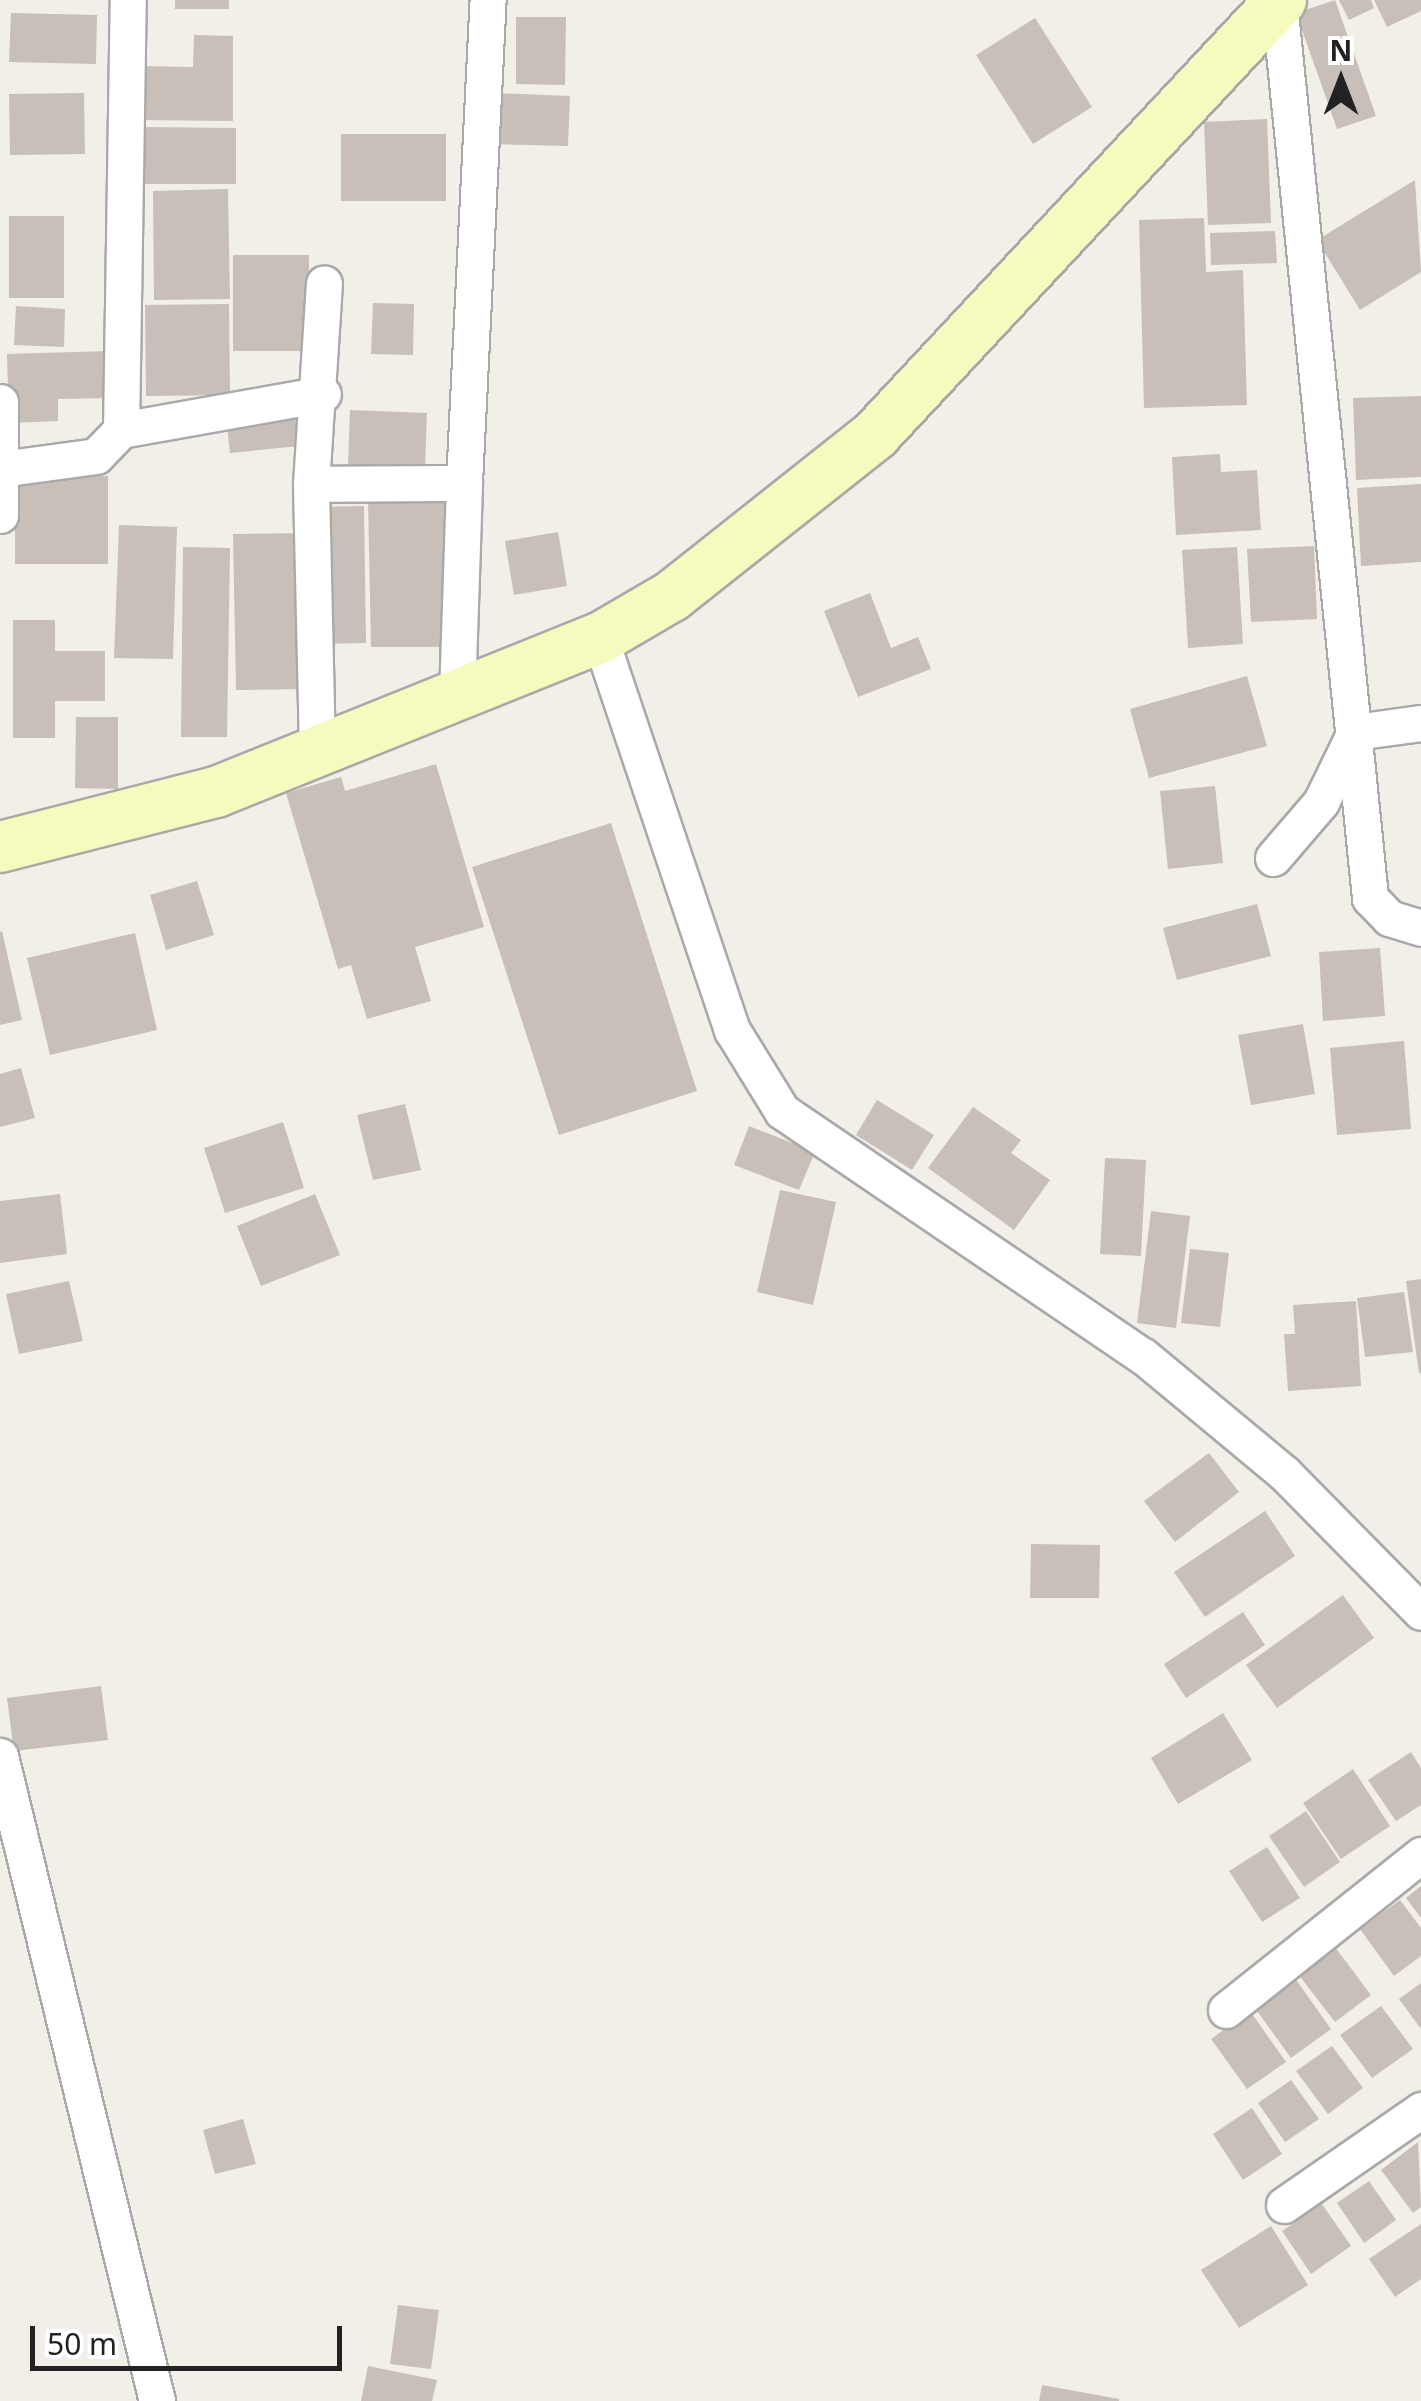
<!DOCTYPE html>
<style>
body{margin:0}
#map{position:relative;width:1421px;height:2401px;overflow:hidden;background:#f2efe9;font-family:"Noto Sans",sans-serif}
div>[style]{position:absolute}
.building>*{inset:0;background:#c7bfb8}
.roads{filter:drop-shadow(2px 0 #a9a9a9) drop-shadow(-2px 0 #a9a9a9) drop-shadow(0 2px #a9a9a9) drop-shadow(0 -2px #a9a9a9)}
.street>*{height:35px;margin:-17.5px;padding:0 17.5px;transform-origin:17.5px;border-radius:17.5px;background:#fff}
.secondary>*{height:50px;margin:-25px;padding:0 25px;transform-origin:25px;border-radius:25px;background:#f7fabf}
span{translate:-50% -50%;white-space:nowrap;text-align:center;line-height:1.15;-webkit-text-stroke:8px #fff;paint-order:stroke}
.north{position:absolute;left:1291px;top:30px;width:100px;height:100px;-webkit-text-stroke:8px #fff;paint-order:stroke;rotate:0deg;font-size:28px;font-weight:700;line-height:40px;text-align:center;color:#222}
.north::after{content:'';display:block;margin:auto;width:35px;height:45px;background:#222;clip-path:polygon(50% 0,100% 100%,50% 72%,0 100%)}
.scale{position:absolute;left:30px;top:2326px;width:312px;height:45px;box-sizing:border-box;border:5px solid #222;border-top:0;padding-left:12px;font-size:30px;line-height:35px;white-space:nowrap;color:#222;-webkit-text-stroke:8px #fff;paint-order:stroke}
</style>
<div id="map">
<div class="building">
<i style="clip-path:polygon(175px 0,229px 0,229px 9px,175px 9px)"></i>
<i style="clip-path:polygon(1335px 0,1376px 116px,1337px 129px,1296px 13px)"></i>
<i style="clip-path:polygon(1339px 0,1371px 0,1374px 8px,1349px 20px)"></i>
<i style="clip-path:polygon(1374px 0,1421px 0,1421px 11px,1387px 27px)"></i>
<i style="clip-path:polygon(11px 13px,97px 15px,96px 64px,9px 62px)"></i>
<i style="clip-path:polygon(516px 17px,566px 17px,565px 85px,516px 84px)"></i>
<i style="clip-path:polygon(1035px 18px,1092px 107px,1033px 144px,976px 55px)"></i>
<i style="clip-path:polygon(194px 35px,233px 36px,233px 121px,136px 120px,137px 66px,193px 67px)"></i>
<i style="clip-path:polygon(84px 93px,85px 154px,10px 155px,9px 94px)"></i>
<i style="clip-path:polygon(492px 93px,570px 96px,568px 146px,490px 144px)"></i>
<i style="clip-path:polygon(1267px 119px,1271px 223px,1208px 225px,1204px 122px)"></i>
<i style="clip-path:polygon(141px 127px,236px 128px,236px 184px,141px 184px)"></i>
<i style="clip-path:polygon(341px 134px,446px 134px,446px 201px,341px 201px)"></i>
<i style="clip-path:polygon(1415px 180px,1421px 272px,1360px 310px,1317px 240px)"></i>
<i style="clip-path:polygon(228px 189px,230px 299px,154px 300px,153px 191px)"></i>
<i style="clip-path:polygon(9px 216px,64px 216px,64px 298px,9px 298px)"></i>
<i style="clip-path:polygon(1204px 218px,1206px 272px,1243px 270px,1247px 405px,1144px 408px,1139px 220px)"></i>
<i style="clip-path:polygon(1275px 231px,1277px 263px,1211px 265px,1210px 233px)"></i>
<i style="clip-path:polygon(233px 255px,309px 255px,309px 351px,233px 351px)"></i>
<i style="clip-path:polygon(373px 303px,414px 304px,413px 355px,371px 354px)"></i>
<i style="clip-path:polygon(229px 304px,230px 395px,146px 396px,145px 305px)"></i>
<i style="clip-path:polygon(16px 306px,65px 309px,64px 347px,14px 345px)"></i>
<i style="clip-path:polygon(109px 351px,111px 398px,58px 399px,58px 421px,9px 423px,7px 354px)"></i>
<i style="clip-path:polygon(1421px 396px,1421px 477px,1356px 480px,1353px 398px)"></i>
<i style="clip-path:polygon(306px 408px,310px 445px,230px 453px,226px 416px)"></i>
<i style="clip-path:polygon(350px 410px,427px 413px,425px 468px,348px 465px)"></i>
<i style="clip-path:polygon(1220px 454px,1221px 472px,1257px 470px,1261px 530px,1176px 535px,1172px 457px)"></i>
<i style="clip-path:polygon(15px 476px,108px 476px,108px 564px,15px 564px)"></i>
<i style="clip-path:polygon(1421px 484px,1421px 562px,1361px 566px,1357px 488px)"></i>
<i style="clip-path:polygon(447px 500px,449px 647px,371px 647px,368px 501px)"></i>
<i style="clip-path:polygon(364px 506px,366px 643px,318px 644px,315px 507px)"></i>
<i style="clip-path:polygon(119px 525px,177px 527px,173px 659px,114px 658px)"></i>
<i style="clip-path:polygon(558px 532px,567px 586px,514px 595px,505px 541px)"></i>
<i style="clip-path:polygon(305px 533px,308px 689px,236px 690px,233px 534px)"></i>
<i style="clip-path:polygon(1314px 546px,1317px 619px,1251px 622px,1247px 549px)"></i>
<i style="clip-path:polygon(183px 547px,230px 548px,227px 737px,181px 737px)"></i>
<i style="clip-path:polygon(1237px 547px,1243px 644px,1188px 648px,1182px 550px)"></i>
<i style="clip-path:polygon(870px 593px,891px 648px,918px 637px,931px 669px,858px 697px,824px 611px)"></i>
<i style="clip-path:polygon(13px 620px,55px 620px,55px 651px,105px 651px,105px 701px,55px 701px,55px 738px,13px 738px)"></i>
<i style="clip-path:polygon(1247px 676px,1267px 746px,1149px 778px,1130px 709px)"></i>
<i style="clip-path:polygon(76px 717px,118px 717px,118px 789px,75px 788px)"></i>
<i style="clip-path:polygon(436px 764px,484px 927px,415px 947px,431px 1001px,367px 1019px,351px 965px,338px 969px,286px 793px,341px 777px,345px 791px)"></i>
<i style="clip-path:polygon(1215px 786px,1223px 863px,1168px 869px,1160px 791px)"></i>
<i style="clip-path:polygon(611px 823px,697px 1091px,559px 1135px,472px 867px)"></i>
<i style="clip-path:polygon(197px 881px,214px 935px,166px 950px,150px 895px)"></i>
<i style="clip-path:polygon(1257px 904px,1271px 956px,1177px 980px,1163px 928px)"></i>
<i style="clip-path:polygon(2px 931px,22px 1020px,0 1025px,0 932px)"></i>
<i style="clip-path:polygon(135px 933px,157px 1030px,50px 1055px,27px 958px)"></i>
<i style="clip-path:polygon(1380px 948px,1385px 1016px,1323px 1021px,1319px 952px)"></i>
<i style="clip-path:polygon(1303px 1024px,1315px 1094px,1251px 1105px,1238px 1035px)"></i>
<i style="clip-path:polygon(1404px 1041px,1411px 1129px,1337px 1135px,1330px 1048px)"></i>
<i style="clip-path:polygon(21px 1068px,35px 1118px,0 1127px,0 1074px)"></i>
<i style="clip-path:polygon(877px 1100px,934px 1135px,912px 1170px,856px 1135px)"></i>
<i style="clip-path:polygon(405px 1104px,421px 1170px,373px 1180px,357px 1115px)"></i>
<i style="clip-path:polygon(973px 1107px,1021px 1140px,1011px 1153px,1050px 1180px,1014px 1230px,928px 1168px)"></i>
<i style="clip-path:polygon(283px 1122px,304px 1188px,225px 1213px,204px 1148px)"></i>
<i style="clip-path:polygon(749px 1126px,815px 1152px,799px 1190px,734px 1165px)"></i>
<i style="clip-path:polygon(1105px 1158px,1146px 1160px,1141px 1256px,1100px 1254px)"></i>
<i style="clip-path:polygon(780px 1190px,836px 1202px,813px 1305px,757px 1292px)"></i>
<i style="clip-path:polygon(60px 1194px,67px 1254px,0 1263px,0 1201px)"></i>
<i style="clip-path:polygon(315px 1194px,340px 1255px,261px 1286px,237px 1226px)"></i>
<i style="clip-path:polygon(1151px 1211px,1190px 1216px,1176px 1328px,1137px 1323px)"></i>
<i style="clip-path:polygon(1190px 1249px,1229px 1253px,1220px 1327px,1181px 1323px)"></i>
<i style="clip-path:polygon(1421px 1279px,1421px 1373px,1419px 1373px,1406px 1281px)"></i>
<i style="clip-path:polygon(69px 1281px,83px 1341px,19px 1354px,6px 1294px)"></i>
<i style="clip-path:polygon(1404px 1292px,1413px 1352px,1365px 1357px,1357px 1298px)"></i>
<i style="clip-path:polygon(1356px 1301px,1361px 1386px,1288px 1391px,1284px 1334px,1295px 1334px,1293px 1305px)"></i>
<i style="clip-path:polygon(1209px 1453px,1239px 1492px,1175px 1542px,1144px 1501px)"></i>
<i style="clip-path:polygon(1265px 1511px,1295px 1556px,1205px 1617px,1174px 1572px)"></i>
<i style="clip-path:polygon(1031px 1544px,1100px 1545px,1099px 1598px,1030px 1598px)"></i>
<i style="clip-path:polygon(1343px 1595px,1374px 1638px,1277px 1708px,1246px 1665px)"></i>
<i style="clip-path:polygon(1243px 1612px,1265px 1645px,1186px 1698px,1164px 1664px)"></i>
<i style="clip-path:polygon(101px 1686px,108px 1740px,14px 1751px,7px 1698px)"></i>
<i style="clip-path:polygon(1223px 1713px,1252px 1760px,1178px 1804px,1151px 1758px)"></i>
<i style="clip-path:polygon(1411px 1752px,1421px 1768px,1421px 1805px,1396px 1821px,1368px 1780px)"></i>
<i style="clip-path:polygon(1353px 1769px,1390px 1826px,1341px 1859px,1303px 1803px)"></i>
<i style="clip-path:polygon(1306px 1811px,1340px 1862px,1304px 1887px,1269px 1836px)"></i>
<i style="clip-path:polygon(1267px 1847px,1300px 1898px,1262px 1922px,1229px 1871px)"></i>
<i style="clip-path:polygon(1421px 1886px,1421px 1918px,1406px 1898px)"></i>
<i style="clip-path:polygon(1400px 1900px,1421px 1928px,1421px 1956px,1394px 1976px,1360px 1929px)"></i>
<i style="clip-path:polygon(1335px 1947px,1371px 1995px,1335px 2022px,1298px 1974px)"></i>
<i style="clip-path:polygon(1292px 1974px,1331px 2029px,1291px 2058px,1252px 2004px)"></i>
<i style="clip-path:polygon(1421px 1983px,1421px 2029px,1399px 1999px)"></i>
<i style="clip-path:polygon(1381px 2006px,1413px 2049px,1372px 2078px,1340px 2035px)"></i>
<i style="clip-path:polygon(1250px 2011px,1286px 2062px,1247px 2089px,1211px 2039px)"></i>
<i style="clip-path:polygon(1332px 2046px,1363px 2088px,1328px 2114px,1296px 2071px)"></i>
<i style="clip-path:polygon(1291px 2080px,1319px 2119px,1285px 2142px,1258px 2103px)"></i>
<i style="clip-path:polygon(1252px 2108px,1282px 2154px,1243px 2180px,1213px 2134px)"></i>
<i style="clip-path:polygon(243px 2119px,256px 2164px,215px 2174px,203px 2130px)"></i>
<i style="clip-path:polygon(1418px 2142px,1421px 2207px,1413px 2213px,1381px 2170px)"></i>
<i style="clip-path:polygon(1369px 2181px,1396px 2220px,1364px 2243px,1337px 2203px)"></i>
<i style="clip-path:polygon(1322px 2204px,1351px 2246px,1311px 2274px,1282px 2231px)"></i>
<i style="clip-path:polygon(1421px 2224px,1421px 2279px,1395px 2297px,1369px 2259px)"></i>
<i style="clip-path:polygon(1271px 2226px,1308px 2285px,1239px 2328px,1201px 2270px)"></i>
<i style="clip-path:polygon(398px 2305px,439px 2310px,431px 2369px,390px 2364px)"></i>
<i style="clip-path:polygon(368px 2366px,437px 2380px,432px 2401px,361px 2401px)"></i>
<i style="clip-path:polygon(1042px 2385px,1119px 2399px,1119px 2401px,1039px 2401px)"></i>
</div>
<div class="roads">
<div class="street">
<i style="left:1279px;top:3px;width:900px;rotate:84.19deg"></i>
<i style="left:1370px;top:898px;width:28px;rotate:46deg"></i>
<i style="left:1389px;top:918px;width:34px;rotate:17deg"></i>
<i style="left:0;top:402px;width:113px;rotate:90deg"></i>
<i style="left:121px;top:430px;width:205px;rotate:-10.1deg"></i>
<i style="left:1px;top:469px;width:96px;rotate:-7.8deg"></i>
<i style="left:96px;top:456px;width:36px;rotate:-46deg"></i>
<i style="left:121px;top:430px;width:430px;rotate:-89.1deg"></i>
<i style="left:311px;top:484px;width:201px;rotate:-86.3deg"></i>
<i style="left:600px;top:638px;width:414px;rotate:71.4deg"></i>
<i style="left:732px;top:1030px;width:95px;rotate:58.3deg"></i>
<i style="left:782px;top:1111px;width:436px;rotate:34.2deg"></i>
<i style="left:1143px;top:1356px;width:183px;rotate:39.7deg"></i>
<i style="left:1284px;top:1473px;width:195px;rotate:45.4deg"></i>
<i style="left:457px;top:696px;width:213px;rotate:-88.1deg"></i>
<i style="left:317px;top:751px;width:267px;rotate:-91.3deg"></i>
<i style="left:311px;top:484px;width:153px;rotate:-0.4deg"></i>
<i style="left:464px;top:483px;width:484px;rotate:-87.2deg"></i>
<i style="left:1273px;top:858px;width:74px;rotate:-49.4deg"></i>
<i style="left:1321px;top:802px;width:78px;rotate:-64.1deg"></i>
<i style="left:1355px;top:732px;width:67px;rotate:-7.8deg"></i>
<i style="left:0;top:1756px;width:664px;rotate:76.32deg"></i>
<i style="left:1226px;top:2010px;width:249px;rotate:-38.5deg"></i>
<i style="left:1284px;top:2205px;width:167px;rotate:-34.7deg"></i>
</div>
<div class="secondary">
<i style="left:0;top:847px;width:223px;rotate:-14.3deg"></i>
<i style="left:216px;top:792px;width:414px;rotate:-21.9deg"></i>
<i style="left:600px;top:638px;width:83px;rotate:-30.3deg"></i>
<i style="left:672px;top:596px;width:259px;rotate:-38.4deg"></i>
<i style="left:875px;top:435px;width:595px;rotate:-46.97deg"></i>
</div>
</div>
<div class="north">N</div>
<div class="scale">50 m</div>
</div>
